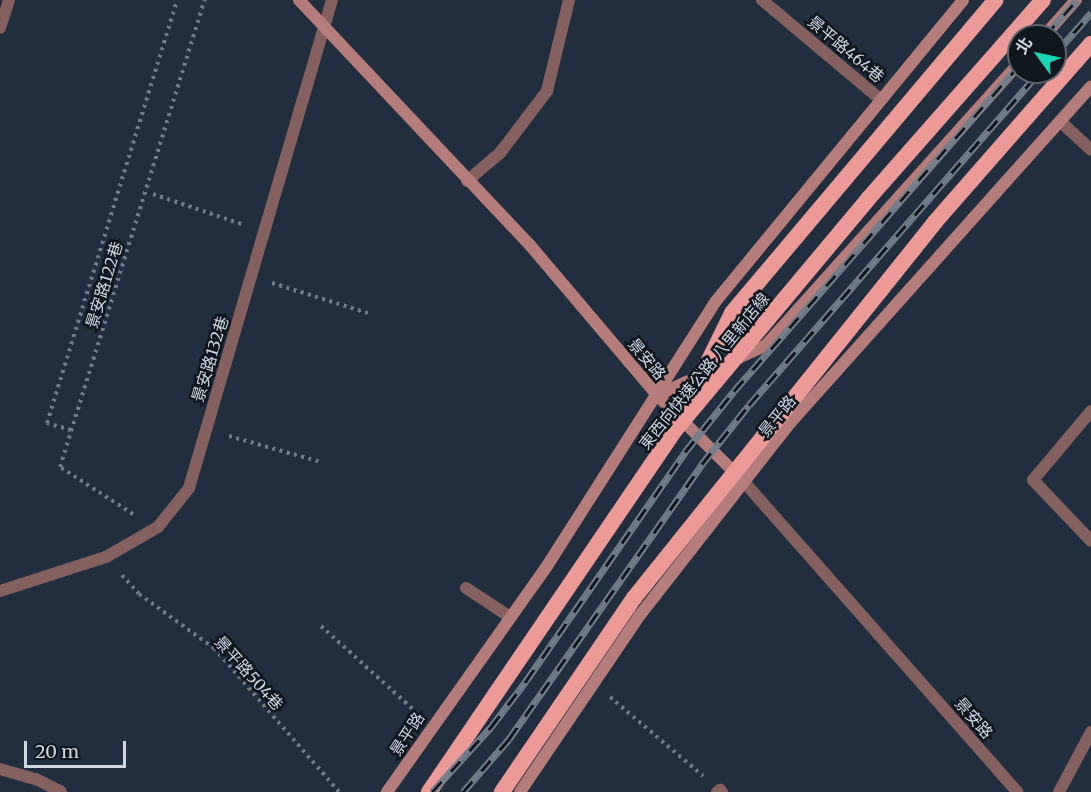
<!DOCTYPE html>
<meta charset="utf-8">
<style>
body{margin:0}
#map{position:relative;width:1091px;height:792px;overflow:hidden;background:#212e3f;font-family:Merriweather,"Noto Sans TC",serif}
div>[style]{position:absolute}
.path>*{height:4px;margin-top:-2px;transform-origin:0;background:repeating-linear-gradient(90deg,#717c8a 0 3px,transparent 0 7.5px)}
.service>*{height:12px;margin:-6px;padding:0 6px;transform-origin:6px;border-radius:6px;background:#84605e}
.tertiary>*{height:12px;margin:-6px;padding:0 6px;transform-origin:6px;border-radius:6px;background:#84605e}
.secondary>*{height:12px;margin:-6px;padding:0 6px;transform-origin:6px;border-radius:6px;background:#b57c79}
.trunk>*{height:16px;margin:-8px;padding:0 8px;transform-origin:8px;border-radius:8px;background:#eb9a97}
.rail>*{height:7px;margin-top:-3.5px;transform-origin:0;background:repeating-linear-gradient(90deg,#10161e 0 14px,#737e8c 0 28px);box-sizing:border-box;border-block:2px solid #737e8c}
.trunk-bridge>*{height:16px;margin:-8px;padding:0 8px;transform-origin:8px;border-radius:8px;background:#eb9a97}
span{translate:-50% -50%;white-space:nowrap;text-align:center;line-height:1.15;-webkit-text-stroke:5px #10161e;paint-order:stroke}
.street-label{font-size:16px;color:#cfd7e2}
.north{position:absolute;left:1007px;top:24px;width:60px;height:60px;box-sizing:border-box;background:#10161e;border:2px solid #5c636c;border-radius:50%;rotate:303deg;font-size:16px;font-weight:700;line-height:24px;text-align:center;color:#cfd7e2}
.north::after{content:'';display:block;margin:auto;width:21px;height:27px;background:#18d5b2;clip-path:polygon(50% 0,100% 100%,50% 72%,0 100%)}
.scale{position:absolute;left:24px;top:741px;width:102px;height:27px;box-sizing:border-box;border:3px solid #cfd7e2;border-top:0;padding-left:8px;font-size:18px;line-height:21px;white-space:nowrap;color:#cfd7e2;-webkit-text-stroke:4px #10161e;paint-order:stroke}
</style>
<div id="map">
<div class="path">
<i style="left:153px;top:194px;width:96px;rotate:18.8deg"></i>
<i style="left:272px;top:283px;width:104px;rotate:17.4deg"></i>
<i style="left:71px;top:430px;width:25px;rotate:-164deg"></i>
<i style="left:47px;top:423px;width:443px;rotate:-72.9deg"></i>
<i style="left:229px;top:436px;width:96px;rotate:15.8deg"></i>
<i style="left:133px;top:514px;width:87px;rotate:-147.2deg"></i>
<i style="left:60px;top:467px;width:489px;rotate:-72.8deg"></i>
<i style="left:122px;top:575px;width:25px;rotate:48deg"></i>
<i style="left:139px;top:594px;width:92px;rotate:35.8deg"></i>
<i style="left:214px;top:648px;width:191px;rotate:49deg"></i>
<i style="left:321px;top:626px;width:127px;rotate:42.1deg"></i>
<i style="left:610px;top:697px;width:122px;rotate:40.3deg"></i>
</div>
<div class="service">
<i style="left:762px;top:0;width:155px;rotate:40deg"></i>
<i style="left:0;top:28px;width:29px;rotate:-72deg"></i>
<i style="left:1060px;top:121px;width:42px;rotate:43.1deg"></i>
<i style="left:467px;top:181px;width:43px;rotate:-40.3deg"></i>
<i style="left:500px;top:153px;width:78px;rotate:-52.8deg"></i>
<i style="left:547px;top:91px;width:94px;rotate:-76.4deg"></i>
<i style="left:1091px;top:411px;width:90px;rotate:130deg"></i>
<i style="left:1033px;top:480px;width:84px;rotate:46.4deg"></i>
<i style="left:466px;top:588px;width:53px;rotate:33.4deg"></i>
<i style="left:0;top:591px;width:111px;rotate:-17.8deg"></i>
<i style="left:106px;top:557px;width:60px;rotate:-30deg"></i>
<i style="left:158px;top:527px;width:50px;rotate:-51.5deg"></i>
<i style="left:189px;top:488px;width:509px;rotate:-73.67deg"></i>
<i style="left:0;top:769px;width:37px;rotate:16deg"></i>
<i style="left:36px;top:779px;width:28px;rotate:27deg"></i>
<i style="left:717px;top:792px;width:4px;rotate:-34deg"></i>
<i style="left:720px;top:790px;width:3px;rotate:45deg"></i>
<i style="left:1059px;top:792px;width:68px;rotate:-61.9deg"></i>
</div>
<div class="tertiary">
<i style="left:745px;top:483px;width:412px;rotate:48.6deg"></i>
</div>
<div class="secondary">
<i style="left:299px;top:0;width:335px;rotate:46.7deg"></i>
<i style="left:529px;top:244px;width:198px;rotate:49.7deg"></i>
<i style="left:657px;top:395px;width:117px;rotate:45deg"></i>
<i style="left:1044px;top:36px;width:48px;rotate:-48.4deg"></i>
<i style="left:658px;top:395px;width:119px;rotate:-24.8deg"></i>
<i style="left:766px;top:345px;width:379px;rotate:-48.1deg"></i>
<i style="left:387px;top:792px;width:277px;rotate:-54.7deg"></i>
<i style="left:547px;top:566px;width:314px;rotate:-57.5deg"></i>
<i style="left:716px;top:301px;width:389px;rotate:-50.6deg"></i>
<i style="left:520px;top:792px;width:214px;rotate:-55.9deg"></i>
<i style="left:640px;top:615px;width:245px;rotate:-52deg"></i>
<i style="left:791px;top:422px;width:450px;rotate:-48.2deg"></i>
</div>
<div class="trunk">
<i style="left:429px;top:792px;width:438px;rotate:-55.8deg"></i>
</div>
<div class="rail">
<i style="left:1045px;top:36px;width:48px;rotate:-48.4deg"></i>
<i style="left:1055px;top:54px;width:55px;rotate:-48.7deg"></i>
<i style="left:432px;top:792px;width:88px;rotate:-47.8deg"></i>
<i style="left:491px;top:727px;width:58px;rotate:-52.7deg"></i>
<i style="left:526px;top:681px;width:279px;rotate:-55.2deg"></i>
<i style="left:685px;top:452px;width:78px;rotate:-51.2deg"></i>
<i style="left:734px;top:391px;width:432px;rotate:-48.8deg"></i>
<i style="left:463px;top:792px;width:70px;rotate:-49deg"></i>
<i style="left:509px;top:739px;width:336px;rotate:-54.9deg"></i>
<i style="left:702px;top:464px;width:75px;rotate:-51.5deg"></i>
<i style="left:749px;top:405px;width:442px;rotate:-48.9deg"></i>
</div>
<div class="trunk-bridge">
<i style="left:686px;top:407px;width:105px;rotate:-63.9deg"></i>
<i style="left:732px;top:313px;width:409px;rotate:-49.9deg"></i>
<i style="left:675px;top:430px;width:301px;rotate:-50.1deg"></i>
<i style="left:868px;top:199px;width:265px;rotate:-48.7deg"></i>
<i style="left:502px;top:792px;width:235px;rotate:-55.8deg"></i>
<i style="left:634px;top:598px;width:482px;rotate:-51.3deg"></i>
<i style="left:935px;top:222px;width:237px;rotate:-48.8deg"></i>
</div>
<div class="street-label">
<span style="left:846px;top:49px;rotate:40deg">景平路464巷</span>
<span style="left:104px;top:285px;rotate:-73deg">景安路122巷</span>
<span style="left:210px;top:359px;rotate:-73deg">景安路132巷</span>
<span style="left:647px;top:359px;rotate:50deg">景安路</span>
<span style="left:704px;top:371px;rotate:-51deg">東西向快速公路 八里新店線</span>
<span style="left:777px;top:416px;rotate:-51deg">景平路</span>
<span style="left:249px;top:673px;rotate:48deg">景平路504巷</span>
<span style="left:974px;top:718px;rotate:49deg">景安路</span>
<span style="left:407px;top:734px;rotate:-57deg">景平路</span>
</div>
<div class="north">北</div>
<div class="scale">20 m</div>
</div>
